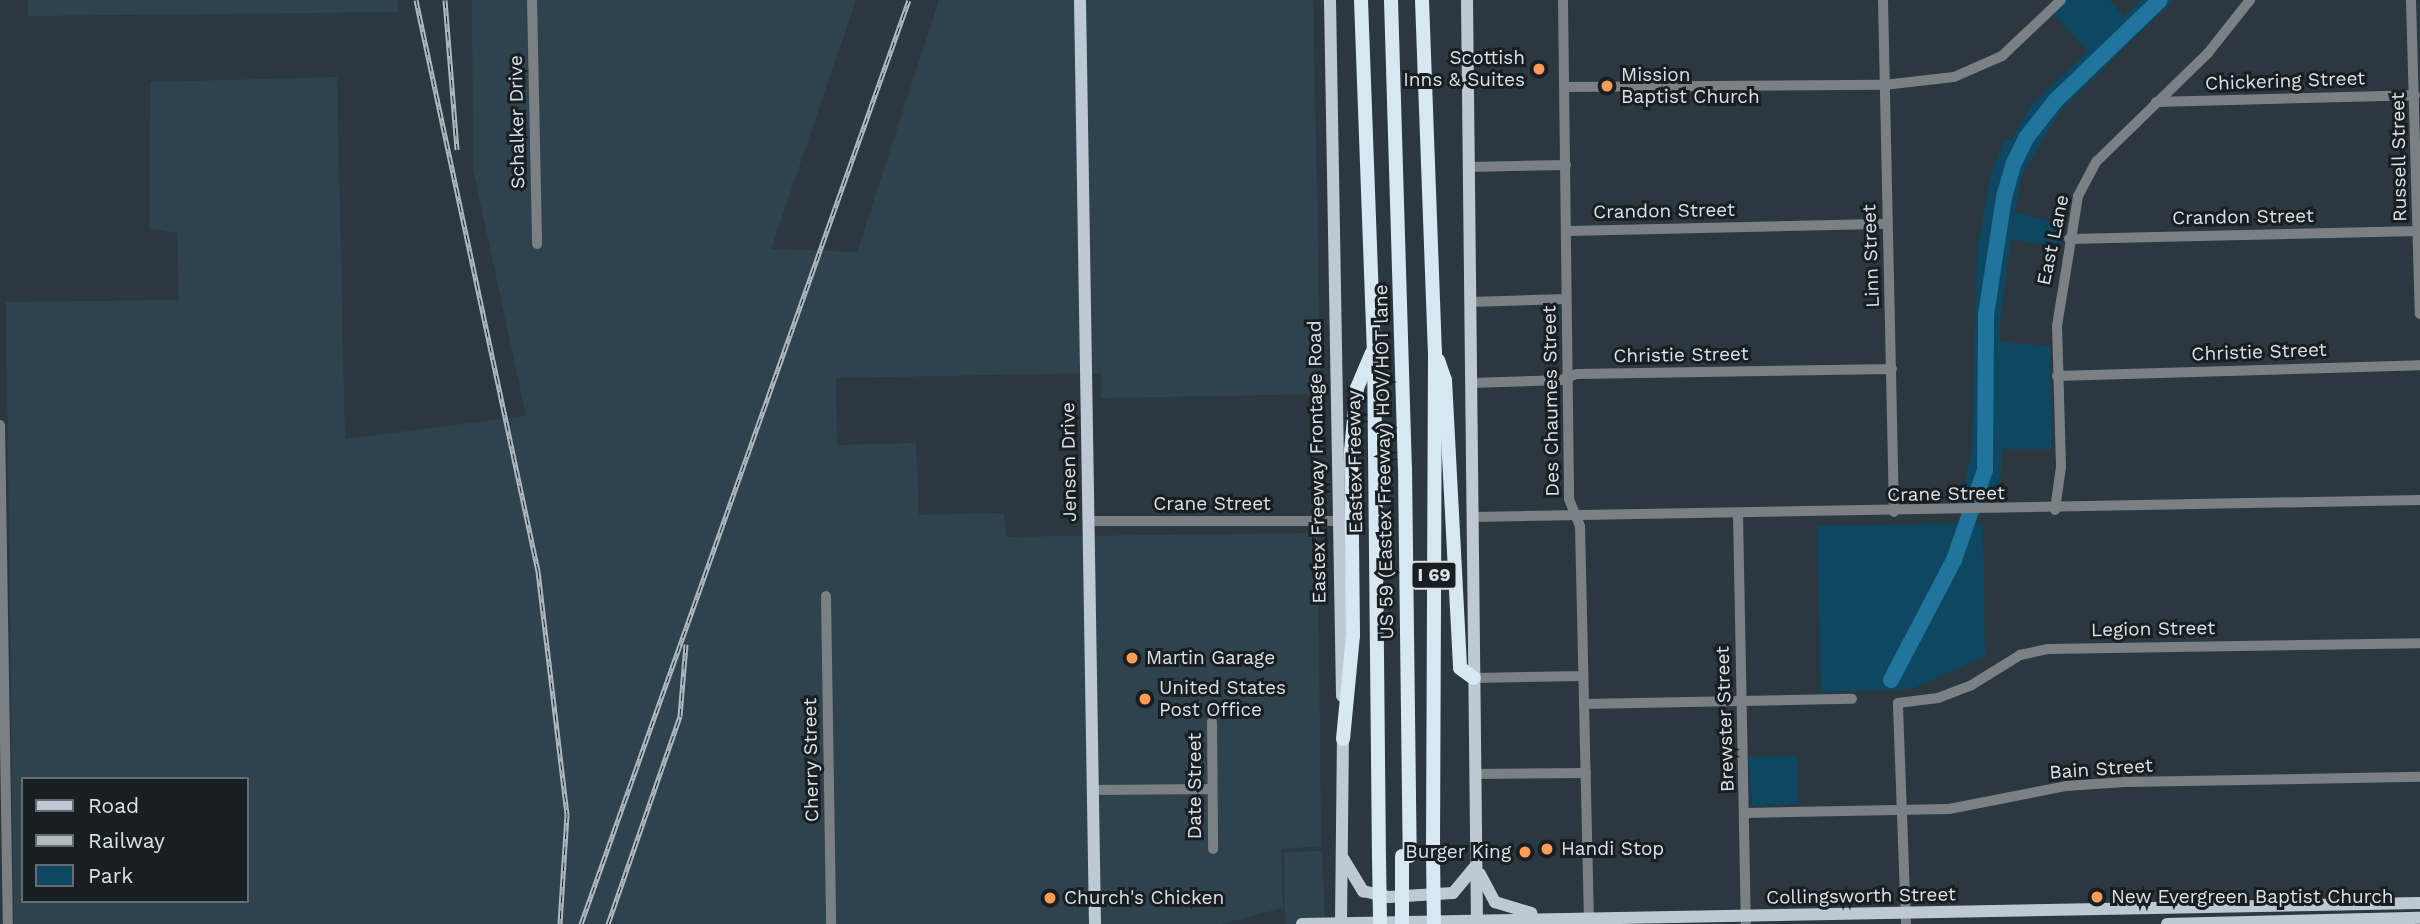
<!DOCTYPE html>
<style>
body{margin:0}
#map{position:relative;width:2420px;height:924px;overflow:hidden;background:#2b3840;font-family:"Work Sans",sans-serif}
div>[style]{position:absolute}
.built>*{inset:0;background:#2f434f}
.green>*{inset:0;background:#0d4762}
.river>*{height:16px;margin:-8px;padding:0 8px;transform-origin:8px;border-radius:8px;background:#21749c}
.minor>*{height:10px;margin:-5px;padding:0 5px;transform-origin:5px;border-radius:5px;background:#7a8084}
.major>*{height:12px;margin:-6px;padding:0 6px;transform-origin:6px;border-radius:6px;background:#bdcad3}
.highway>*{height:14px;margin:-7px;padding:0 7px;transform-origin:7px;border-radius:7px;background:#d7e8f2}
.rail>*{height:5px;margin-top:-2.5px;transform-origin:0;background:repeating-linear-gradient(90deg,#181e22 0 8px,#afb9be 0 16px);box-sizing:border-box;border-block:2px solid #afb9be}
.highway-bridge>*{height:14px;margin:-7px;padding:0 7px;transform-origin:7px;border-radius:7px;background:#d7e8f2}
.dots>*{width:19px;height:19px;translate:-50% -50%;box-sizing:border-box;border:4px solid #181e22;border-radius:50%}
span{translate:-50% -50%;white-space:nowrap;text-align:center;line-height:1.15;-webkit-text-stroke:6px #181e22;paint-order:stroke}
.shield-label span{padding:2px 5px;background:#181e22;border:2px solid;border-radius:5px;-webkit-text-stroke-width:0}
.shield-label{font-size:18px;color:#d9e2e7;font-weight:700}
.poi-label{font-size:19px;color:#d9e2e7}
.right{translate:-100% -50%;text-align:right}
.left{translate:0 -50%;text-align:left}
.street-label{font-size:19px;color:#d9e2e7}
.legend{position:absolute;left:21px;top:777px;width:228px;height:126px;box-sizing:border-box;background:#181e22;border:2px solid #656c71;margin:0;padding:9px 12px;list-style:none;font-size:21px;color:#d9e2e7}
.legend li{display:flex;align-items:center;gap:14px;height:35px}
.legend b{width:35px;border:2px solid #656c71}
</style>
<div id="map">
<div class="built">
<i style="clip-path:polygon(28px 0,397px 0,399px 12px,28px 16px)"></i>
<i style="clip-path:polygon(evenodd,472px 0,856px 0,771px 249px,857px 252px,939px 0,1313px 0,1321px 394px,1101px 398px,1101px 373px,836px 378px,837px 445px,916px 443px,919px 515px,1004px 513px,1006px 537px,1318px 533px,1321px 846px,1281px 849px,1283px 908px,1221px 924px,14px 924px,6px 302px,179px 300px,177px 233px,149px 228px,150px 82px,337px 77px,345px 439px,526px 416px,473px 169px,472px 0,23px 779px,247px 779px,247px 901px,23px 901px,23px 779px)"></i>
<i style="clip-path:polygon(1322px 851px,1325px 924px,1285px 924px,1284px 852px)"></i>
</div>
<div class="green">
<i style="clip-path:polygon(2064px 0,2109px 0,2124px 16px,2141px 0,2173px 0,2060px 111px,2022px 175px,2015px 212px,2065px 225px,2060px 247px,2011px 239px,1999px 331px,2001px 342px,2050px 346px,2052px 449px,2003px 449px,1998px 497px,1964px 487px,1972px 449px,1977px 251px,1991px 175px,2005px 139px,2011px 141px,2032px 104px,2088px 51px,2054px 14px)"></i>
<i style="clip-path:polygon(1983px 523px,1985px 656px,1912px 689px,1821px 692px,1817px 526px)"></i>
<i style="clip-path:polygon(1797px 756px,1798px 804px,1752px 806px,1748px 757px)"></i>
</div>
<div class="river">
<i style="left:1891px;top:680px;width:136px;rotate:-62.3deg"></i>
<i style="left:1954px;top:560px;width:95px;rotate:-71deg"></i>
<i style="left:1985px;top:470px;width:155px;rotate:-89.6deg"></i>
<i style="left:1986px;top:315px;width:119px;rotate:-81.3deg"></i>
<i style="left:2004px;top:197px;width:35px;rotate:-74deg"></i>
<i style="left:2014px;top:163px;width:28px;rotate:-64deg"></i>
<i style="left:2026px;top:138px;width:48px;rotate:-51.7deg"></i>
<i style="left:2056px;top:100px;width:144px;rotate:-43.9deg"></i>
</div>
<div class="minor">
<i style="left:532px;top:0;width:244px;rotate:88.8deg"></i>
<i style="left:1563px;top:0;width:499px;rotate:89.3deg"></i>
<i style="left:1569px;top:499px;width:29px;rotate:68deg"></i>
<i style="left:1580px;top:526px;width:397px;rotate:88.7deg"></i>
<i style="left:1883px;top:0;width:512px;rotate:88.77deg"></i>
<i style="left:2411px;top:0;width:314px;rotate:88.4deg"></i>
<i style="left:1565px;top:87px;width:319px;rotate:-0.4deg"></i>
<i style="left:1884px;top:85px;width:70px;rotate:-6.5deg"></i>
<i style="left:1954px;top:77px;width:52px;rotate:-23.6deg"></i>
<i style="left:2002px;top:56px;width:81px;rotate:-43.5deg"></i>
<i style="left:2156px;top:102px;width:259px;rotate:-1.5deg"></i>
<i style="left:1469px;top:167px;width:97px;rotate:-1.2deg"></i>
<i style="left:1568px;top:231px;width:319px;rotate:-1.3deg"></i>
<i style="left:2069px;top:239px;width:349px;rotate:-1.3deg"></i>
<i style="left:1470px;top:302px;width:96px;rotate:-1.8deg"></i>
<i style="left:2057px;top:376px;width:363px;rotate:-1.7deg"></i>
<i style="left:1471px;top:383px;width:90px;rotate:-1.9deg"></i>
<i style="left:1561px;top:380px;width:17px;rotate:-21deg"></i>
<i style="left:1577px;top:374px;width:315px;rotate:-0.9deg"></i>
<i style="left:0;top:425px;width:499px;rotate:89.1deg"></i>
<i style="left:2055px;top:510px;width:43px;rotate:-82.1deg"></i>
<i style="left:2061px;top:467px;width:141px;rotate:-91.6deg"></i>
<i style="left:2057px;top:326px;width:132px;rotate:-80.8deg"></i>
<i style="left:2078px;top:196px;width:40px;rotate:-62deg"></i>
<i style="left:2097px;top:161px;width:155px;rotate:-44.2deg"></i>
<i style="left:2208px;top:53px;width:68px;rotate:-51.6deg"></i>
<i style="left:1738px;top:514px;width:410px;rotate:88.9deg"></i>
<i style="left:1473px;top:517px;width:947px;rotate:-1.03deg"></i>
<i style="left:1089px;top:521px;width:246px"></i>
<i style="left:826px;top:596px;width:328px;rotate:89.1deg"></i>
<i style="left:1474px;top:678px;width:109px;rotate:-1.1deg"></i>
<i style="left:1584px;top:704px;width:268px;rotate:-1.1deg"></i>
<i style="left:1212px;top:722px;width:127px;rotate:89.5deg"></i>
<i style="left:1475px;top:774px;width:111px;rotate:-0.5deg"></i>
<i style="left:1093px;top:790px;width:119px;rotate:-0.5deg"></i>
<i style="left:1745px;top:813px;width:204px;rotate:-1.1deg"></i>
<i style="left:1949px;top:809px;width:119px;rotate:-11.1deg"></i>
<i style="left:2066px;top:786px;width:59px;rotate:-3.9deg"></i>
<i style="left:2125px;top:782px;width:295px;rotate:-1deg"></i>
<i style="left:1906px;top:924px;width:221px;rotate:-92.1deg"></i>
<i style="left:1898px;top:703px;width:40px;rotate:-7.1deg"></i>
<i style="left:1938px;top:698px;width:34px;rotate:-21deg"></i>
<i style="left:1970px;top:686px;width:59px;rotate:-31.8deg"></i>
<i style="left:2020px;top:655px;width:29px;rotate:-12deg"></i>
<i style="left:2048px;top:649px;width:372px;rotate:-0.9deg"></i>
</div>
<div class="major">
<i style="left:1080px;top:0;width:924px;rotate:89.07deg"></i>
<i style="left:1330px;top:0;width:696px;rotate:89.01deg"></i>
<i style="left:1467px;top:0;width:924px;rotate:89.38deg"></i>
<i style="left:1343px;top:858px;width:39px;rotate:59deg"></i>
<i style="left:1363px;top:891px;width:27px;rotate:13deg"></i>
<i style="left:1389px;top:897px;width:64px;rotate:-3.6deg"></i>
<i style="left:1453px;top:893px;width:33px;rotate:-50deg"></i>
<i style="left:1480px;top:874px;width:32px;rotate:62deg"></i>
<i style="left:1495px;top:902px;width:38px;rotate:17deg"></i>
<i style="left:1302px;top:924px;width:1118px;rotate:-1.08deg"></i>
<i style="left:1341px;top:924px;width:192px;rotate:-89.4deg"></i>
<i style="left:2167px;top:924px;width:253px;rotate:-1.4deg"></i>
</div>
<div class="highway">
<i style="left:1361px;top:0;width:348px;rotate:87.9deg"></i>
<i style="left:1374px;top:348px;width:509px;rotate:89.44deg"></i>
<i style="left:1391px;top:0;width:468px;rotate:88.3deg"></i>
<i style="left:1405px;top:468px;width:388px;rotate:89.3deg"></i>
<i style="left:1422px;top:0;width:351px;rotate:87.9deg"></i>
<i style="left:1435px;top:351px;width:504px;rotate:90.23deg"></i>
<i style="left:1438px;top:360px;width:21px;rotate:71deg"></i>
<i style="left:1445px;top:380px;width:288px;rotate:87deg"></i>
<i style="left:1460px;top:668px;width:17px;rotate:36deg"></i>
<i style="left:1343px;top:739px;width:104px;rotate:-84.5deg"></i>
<i style="left:1353px;top:635px;width:184px;rotate:-90.6deg"></i>
<i style="left:1351px;top:451px;width:63px;rotate:-84.6deg"></i>
<i style="left:1357px;top:388px;width:38px;rotate:-67deg"></i>
</div>
<div class="rail">
<i style="left:416px;top:0;width:584px;rotate:77.94deg"></i>
<i style="left:538px;top:571px;width:246px;rotate:83.2deg"></i>
<i style="left:567px;top:815px;width:109px;rotate:93.7deg"></i>
<i style="left:445px;top:0;width:150px;rotate:85.4deg"></i>
<i style="left:581px;top:924px;width:980px;rotate:-70.46deg"></i>
<i style="left:608px;top:924px;width:220px;rotate:-70.9deg"></i>
<i style="left:680px;top:716px;width:72px;rotate:-85.2deg"></i>
</div>
<div class="highway-bridge">
<i style="left:1433px;top:855px;width:69px;rotate:89.2deg"></i>
<i style="left:1402px;top:856px;width:68px;rotate:90deg"></i>
<i style="left:1379px;top:857px;width:67px;rotate:89.1deg"></i>
</div>
<div class="dots">
<i style="left:1539px;top:69px;background:#fd9c56"></i>
<i style="left:1607px;top:86px;background:#fd9c56"></i>
<i style="left:1132px;top:658px;background:#fd9c56"></i>
<i style="left:1145px;top:699px;background:#fd9c56"></i>
<i style="left:1547px;top:849px;background:#fd9c56"></i>
<i style="left:1525px;top:852px;background:#fd9c56"></i>
<i style="left:2097px;top:897px;background:#fd9c56"></i>
<i style="left:1050px;top:898px;background:#fd9c56"></i>
</div>
<div class="shield-label">
<span style="left:1434px;top:575px">I 69</span>
</div>
<div class="poi-label">
<span class="right" style="left:1525px;top:69px">Scottish<br>Inns &amp; Suites</span>
<span class="left" style="left:1621px;top:86px">Mission<br>Baptist Church</span>
<span class="left" style="left:1146px;top:658px">Martin Garage</span>
<span class="left" style="left:1159px;top:699px">United States<br>Post Office</span>
<span class="left" style="left:1561px;top:849px">Handi Stop</span>
<span class="right" style="left:1511px;top:852px">Burger King</span>
<span class="left" style="left:2111px;top:897px">New Evergreen Baptist Church</span>
<span class="left" style="left:1064px;top:898px">Church's Chicken</span>
</div>
<div class="street-label">
<span style="left:2285px;top:81px;rotate:-2deg">Chickering Street</span>
<span style="left:517px;top:122px;rotate:-91deg">Schalker Drive</span>
<span style="left:2399px;top:157px;rotate:-91deg">Russell Street</span>
<span style="left:1664px;top:211px;rotate:-1deg">Crandon Street</span>
<span style="left:2243px;top:217px;rotate:-1deg">Crandon Street</span>
<span style="left:2053px;top:240px;rotate:-78deg">East Lane</span>
<span style="left:1871px;top:256px;rotate:-92deg">Linn Street</span>
<span style="left:2259px;top:352px;rotate:-2deg">Christie Street</span>
<span style="left:1681px;top:355px;rotate:-1deg">Christie Street</span>
<span style="left:1551px;top:401px;rotate:-91deg">Des Chaumes Street</span>
<span style="left:1069px;top:462px;rotate:-91deg">Jensen Drive</span>
<span style="left:1317px;top:462px;rotate:-91deg">Eastex Freeway Frontage Road</span>
<span style="left:1355px;top:462px;rotate:-91deg">Eastex Freeway</span>
<span style="left:1384px;top:462px;rotate:-91deg">US 59 (Eastex Freeway) HOV/HOT lane</span>
<span style="left:1946px;top:494px;rotate:-1deg">Crane Street</span>
<span style="left:1212px;top:504px">Crane Street</span>
<span style="left:2153px;top:629px;rotate:-1deg">Legion Street</span>
<span style="left:1725px;top:719px;rotate:-92deg">Brewster Street</span>
<span style="left:811px;top:760px;rotate:-91deg">Cherry Street</span>
<span style="left:2101px;top:769px;rotate:-4deg">Bain Street</span>
<span style="left:1195px;top:786px;rotate:-90deg">Date Street</span>
<span style="left:1861px;top:896px;rotate:-1deg">Collingsworth Street</span>
</div>
<ul class="legend">
<li><b style="height:9px;background:#bdcad3"></b>Road</li>
<li><b style="height:9px;background:#afb9be"></b>Railway</li>
<li><b style="height:19px;background:#0d4762"></b>Park</li>
</ul>
</div>
